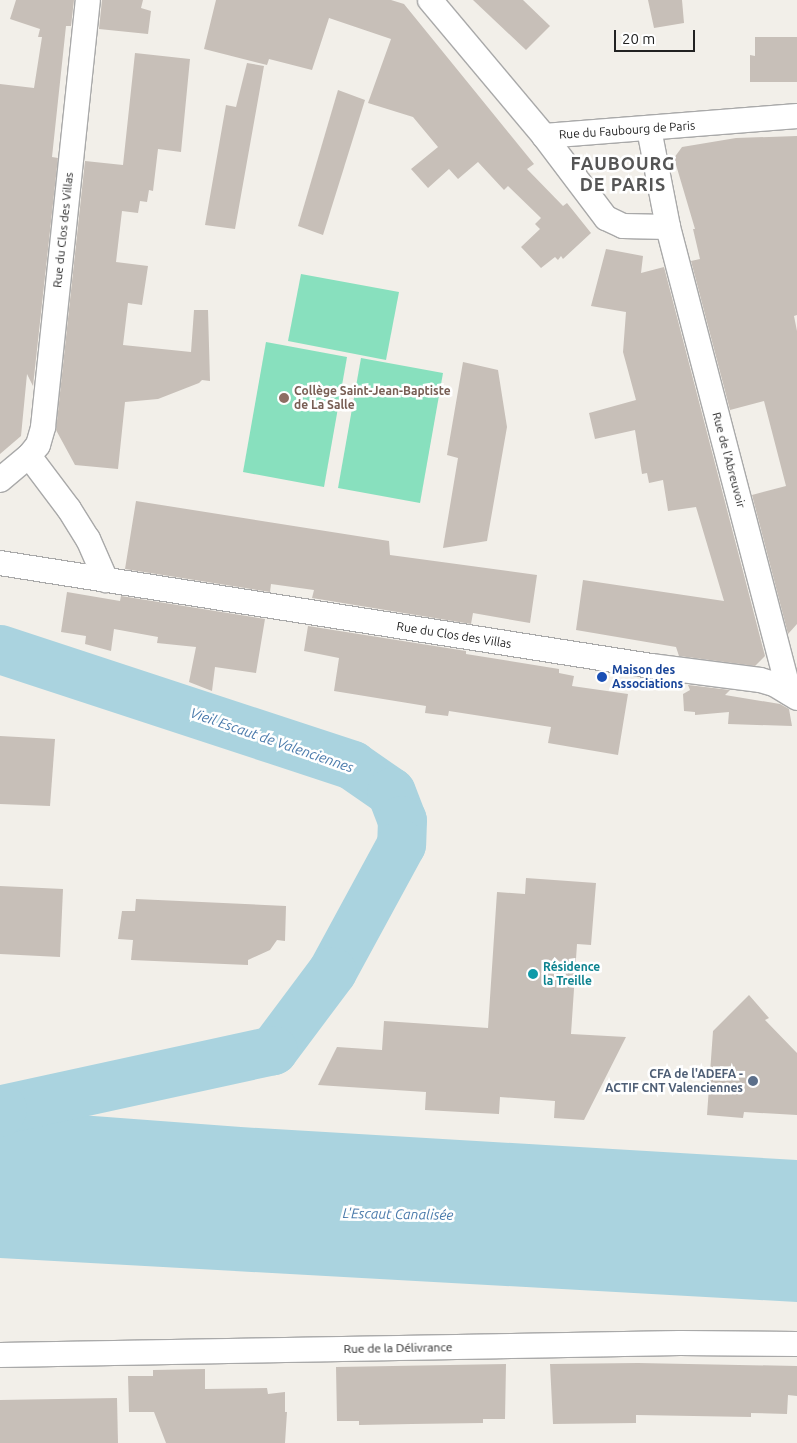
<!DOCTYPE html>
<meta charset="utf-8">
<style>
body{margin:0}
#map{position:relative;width:797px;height:1443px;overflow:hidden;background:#f2efe9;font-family:Ubuntu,sans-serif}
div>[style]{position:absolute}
.pitch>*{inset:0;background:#88e0be}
.water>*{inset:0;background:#aad3df}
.river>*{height:49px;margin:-24.5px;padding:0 24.5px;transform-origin:24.5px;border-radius:24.5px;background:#aad3df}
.building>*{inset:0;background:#c7bfb8}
.roads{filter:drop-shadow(1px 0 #a9a9a9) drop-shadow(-1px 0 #a9a9a9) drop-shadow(0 1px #a9a9a9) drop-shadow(0 -1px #a9a9a9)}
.street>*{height:24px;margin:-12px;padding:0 12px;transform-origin:12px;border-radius:12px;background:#fff}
.dots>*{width:14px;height:14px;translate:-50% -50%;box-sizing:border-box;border:2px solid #fff;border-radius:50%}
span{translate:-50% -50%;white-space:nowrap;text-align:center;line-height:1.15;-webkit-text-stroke:5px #fff;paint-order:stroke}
.street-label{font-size:12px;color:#222}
.education-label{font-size:12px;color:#785e54;font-weight:700}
.left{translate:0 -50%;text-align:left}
.transit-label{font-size:12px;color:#164399;font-weight:700}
.culture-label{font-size:12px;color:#0d838f;font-weight:700}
.service-label{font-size:12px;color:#4e5e75;font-weight:700}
.right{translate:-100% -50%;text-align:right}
.water-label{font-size:14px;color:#4a7aab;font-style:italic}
.district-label{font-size:18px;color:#555;font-weight:700;letter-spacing:1px}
.scale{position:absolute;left:614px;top:30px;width:81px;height:22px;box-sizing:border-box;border:2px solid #222;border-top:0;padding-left:6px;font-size:15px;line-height:18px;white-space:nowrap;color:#222;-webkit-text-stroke:4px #fff;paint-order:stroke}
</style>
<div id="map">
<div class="pitch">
<i style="clip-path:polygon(301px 274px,399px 292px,386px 360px,288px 341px)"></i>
<i style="clip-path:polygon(266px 342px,347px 357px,324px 487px,243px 472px)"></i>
<i style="clip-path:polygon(361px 358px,443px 373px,420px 503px,338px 488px)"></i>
</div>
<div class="water">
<i style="clip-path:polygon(0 1109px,241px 1127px,797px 1160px,797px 1302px,0 1258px)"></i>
</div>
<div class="river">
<i style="left:0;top:649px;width:371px;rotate:18.2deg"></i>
<i style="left:352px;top:765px;width:47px;rotate:34.7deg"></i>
<i style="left:391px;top:792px;width:30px;rotate:69deg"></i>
<i style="left:402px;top:820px;width:24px;rotate:92deg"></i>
<i style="left:401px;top:844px;width:145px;rotate:118.5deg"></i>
<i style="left:332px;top:971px;width:99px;rotate:126.8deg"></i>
<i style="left:273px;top:1050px;width:277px;rotate:167.7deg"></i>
<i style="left:2px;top:1109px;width:4px;rotate:124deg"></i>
</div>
<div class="building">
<i style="clip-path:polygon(16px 0,74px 0,71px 26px,66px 26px,52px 157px,58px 158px,33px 386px,27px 374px,21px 436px,0 454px,0 84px,34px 88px,42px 37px,38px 37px,40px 29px,10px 19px)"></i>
<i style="clip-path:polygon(102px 0,143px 0,141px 8px,151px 11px,148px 34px,99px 29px)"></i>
<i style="clip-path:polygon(216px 0,391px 0,404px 4px,534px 164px,527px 169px,563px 206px,567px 203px,591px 233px,563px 259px,561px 256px,558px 260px,555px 257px,541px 268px,521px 247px,540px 229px,535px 224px,541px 218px,508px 186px,504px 190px,478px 162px,458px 179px,449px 169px,428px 188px,411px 169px,438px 147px,413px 117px,368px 103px,391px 39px,329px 18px,312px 70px,269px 59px,267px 65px,204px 49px)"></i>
<i style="clip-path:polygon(473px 0,523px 0,550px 26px,526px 50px)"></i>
<i style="clip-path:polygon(648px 0,682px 0,684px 23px,654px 28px)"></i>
<i style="clip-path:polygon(755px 37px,797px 37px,797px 82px,750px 82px,750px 55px,755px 56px)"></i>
<i style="clip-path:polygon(135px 53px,190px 59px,181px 152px,158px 149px,153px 191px,149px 190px,147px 202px,140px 201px,138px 213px,122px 211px,116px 262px,148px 266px,142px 305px,128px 303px,123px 345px,191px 352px,194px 310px,208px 310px,210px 381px,202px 380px,199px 383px,158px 399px,125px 402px,118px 469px,75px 465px,56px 430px,85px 161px,123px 165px)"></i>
<i style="clip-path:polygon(247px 63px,264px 66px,235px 229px,205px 225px,226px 105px,236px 107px)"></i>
<i style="clip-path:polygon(338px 90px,365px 100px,323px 235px,298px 226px)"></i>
<i style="clip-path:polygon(797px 136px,797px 315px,794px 316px,797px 331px,797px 624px,788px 634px,752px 495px,786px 486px,764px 401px,730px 410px,691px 261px,700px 259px,693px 229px,695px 229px,674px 158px,682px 147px,736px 138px)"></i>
<i style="clip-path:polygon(606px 249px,643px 256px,641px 273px,664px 267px,765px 656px,755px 666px,679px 656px,676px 647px,576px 630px,583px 580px,724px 601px,696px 507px,668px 511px,663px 480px,649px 483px,647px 473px,642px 474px,635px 430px,595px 439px,589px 413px,636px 400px,623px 352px,626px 312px,591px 306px)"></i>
<i style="clip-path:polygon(463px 362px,498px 370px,507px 427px,487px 541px,443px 548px,458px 458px,447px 455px)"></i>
<i style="clip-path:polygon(136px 501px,389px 541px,390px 555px,537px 575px,530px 623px,473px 613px,471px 624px,312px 598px,314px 590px,271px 584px,270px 592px,125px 569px)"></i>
<i style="clip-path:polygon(67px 592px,120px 601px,121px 596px,265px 619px,256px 673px,215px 667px,212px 691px,189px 682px,196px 647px,157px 643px,158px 637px,114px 629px,111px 651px,85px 644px,86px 636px,61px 632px)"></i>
<i style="clip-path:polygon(308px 626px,466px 651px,466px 654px,559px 669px,559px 673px,574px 676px,572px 686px,628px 694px,618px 755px,548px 743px,551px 727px,449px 711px,448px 716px,425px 713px,426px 706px,334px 691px,339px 658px,304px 651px)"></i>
<i style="clip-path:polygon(688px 685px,730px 690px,725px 695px,780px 704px,789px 709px,792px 726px,728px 724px,729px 712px,695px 715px,695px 712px,684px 711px,683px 694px,690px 690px)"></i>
<i style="clip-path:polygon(0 736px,55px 739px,50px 806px,0 804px)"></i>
<i style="clip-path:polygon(526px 878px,596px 883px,591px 945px,577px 944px,571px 1034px,626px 1037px,584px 1120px,554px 1118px,555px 1101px,500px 1097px,499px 1114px,425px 1110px,426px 1092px,318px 1085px,337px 1047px,382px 1050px,384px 1021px,488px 1028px,497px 892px,525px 894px)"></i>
<i style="clip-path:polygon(0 886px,63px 889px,60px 957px,0 954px)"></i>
<i style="clip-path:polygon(136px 899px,286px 906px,285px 941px,277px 940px,270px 950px,248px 960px,248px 965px,131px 960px,133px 940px,118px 939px,122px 911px,135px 911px)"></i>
<i style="clip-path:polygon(749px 995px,769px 1018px,765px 1020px,797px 1053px,797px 1115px,744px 1112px,743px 1118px,707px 1115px,713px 1031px)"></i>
<i style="clip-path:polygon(638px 1363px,797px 1366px,797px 1396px,788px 1395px,787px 1414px,751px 1413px,751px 1417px,636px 1415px,636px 1423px,553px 1424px,550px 1364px)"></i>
<i style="clip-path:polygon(506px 1364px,505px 1419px,483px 1419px,483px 1423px,412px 1424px,359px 1425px,359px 1421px,337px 1421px,336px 1367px)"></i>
<i style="clip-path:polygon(205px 1369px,205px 1389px,267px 1388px,268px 1394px,285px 1392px,285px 1412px,287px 1412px,285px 1443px,166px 1443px,154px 1412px,129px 1412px,128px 1376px,153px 1376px,153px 1370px)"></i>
<i style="clip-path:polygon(117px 1398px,118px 1443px,0 1443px,0 1400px)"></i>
</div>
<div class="roads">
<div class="street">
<i style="left:430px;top:0;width:177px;rotate:50deg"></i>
<i style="left:544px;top:136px;width:103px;rotate:52.9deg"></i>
<i style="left:606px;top:218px;width:19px;rotate:25deg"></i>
<i style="left:623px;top:226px;width:45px;rotate:1.3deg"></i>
<i style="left:649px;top:129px;width:100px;rotate:79deg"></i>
<i style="left:668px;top:227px;width:481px;rotate:75.4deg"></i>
<i style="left:544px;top:136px;width:254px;rotate:-4.5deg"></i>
<i style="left:29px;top:456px;width:14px;rotate:-51deg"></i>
<i style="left:38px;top:445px;width:19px;rotate:-74deg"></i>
<i style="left:43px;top:427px;width:429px;rotate:-84deg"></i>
<i style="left:0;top:480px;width:38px;rotate:-40deg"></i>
<i style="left:29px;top:456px;width:66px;rotate:53deg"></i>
<i style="left:69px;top:509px;width:36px;rotate:58deg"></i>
<i style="left:88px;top:539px;width:45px;rotate:66.3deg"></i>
<i style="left:0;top:563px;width:659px;rotate:8.99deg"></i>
<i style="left:651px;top:666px;width:110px;rotate:7.3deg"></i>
<i style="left:760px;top:680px;width:15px;rotate:16deg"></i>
<i style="left:774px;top:684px;width:27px;rotate:31deg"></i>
<i style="left:0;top:1355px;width:680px;rotate:-1.01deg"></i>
<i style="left:680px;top:1343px;width:117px;rotate:0.5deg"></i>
</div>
</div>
<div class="dots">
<i style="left:284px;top:398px;background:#8d6e63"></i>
<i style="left:602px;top:677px;background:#1a4fb4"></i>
<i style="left:533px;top:974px;background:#0f9aa8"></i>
<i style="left:753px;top:1081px;background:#5c6f8a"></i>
</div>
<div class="street-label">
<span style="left:627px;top:130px;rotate:-4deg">Rue du Faubourg de Paris</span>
<span style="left:63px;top:230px;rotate:-84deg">Rue du Clos des Villas</span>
<span style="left:729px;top:460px;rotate:75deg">Rue de l'Abreuvoir</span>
<span style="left:454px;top:635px;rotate:9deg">Rue du Clos des Villas</span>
<span style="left:398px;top:1348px;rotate:-1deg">Rue de la Délivrance</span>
</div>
<div class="education-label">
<span class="left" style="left:294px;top:398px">Collège Saint-Jean-Baptiste<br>de La Salle</span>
</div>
<div class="transit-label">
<span class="left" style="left:612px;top:677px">Maison des<br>Associations</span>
</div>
<div class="culture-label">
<span class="left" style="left:543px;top:974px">Résidence<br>la Treille</span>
</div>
<div class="service-label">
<span class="right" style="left:743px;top:1081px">CFA de l'ADEFA -<br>ACTIF CNT Valenciennes</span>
</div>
<div class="water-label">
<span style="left:272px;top:740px;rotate:19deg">Vieil Escaut de Valenciennes</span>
<span style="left:398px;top:1214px;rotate:1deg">L'Escaut Canalisée</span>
</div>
<div class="district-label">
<span style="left:623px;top:174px">FAUBOURG<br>DE PARIS</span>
</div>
<div class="scale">20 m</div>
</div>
